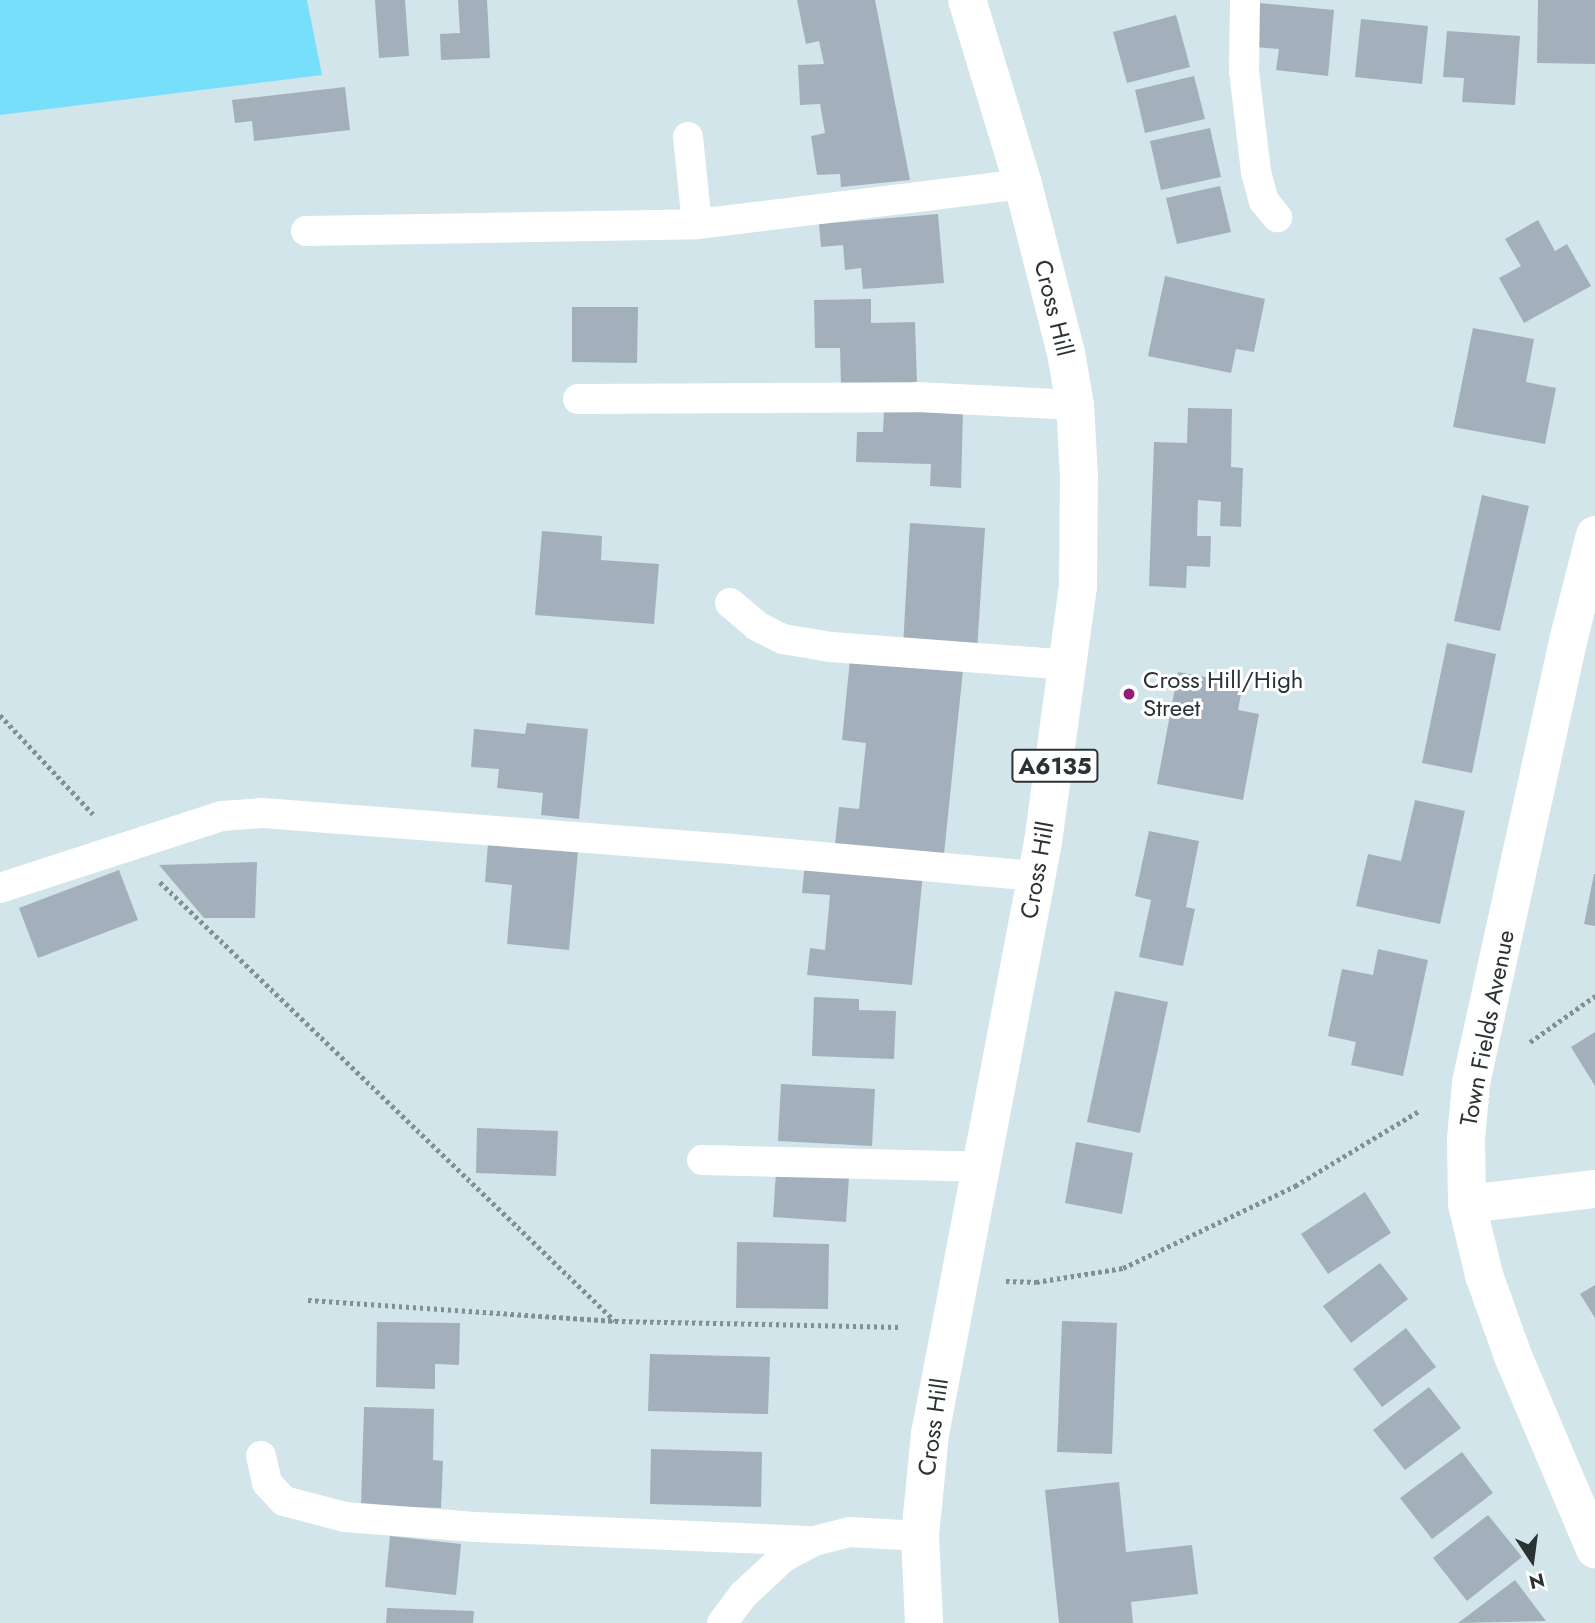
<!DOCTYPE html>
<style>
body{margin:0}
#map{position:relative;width:1595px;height:1623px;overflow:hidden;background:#d2e5ea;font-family:Jost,sans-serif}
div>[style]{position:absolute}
.green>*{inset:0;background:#77dff9}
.building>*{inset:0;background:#a3b0bb}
.path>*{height:4.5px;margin-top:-2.25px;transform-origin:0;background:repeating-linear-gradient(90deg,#828f93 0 3.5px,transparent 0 7px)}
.lane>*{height:30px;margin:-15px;padding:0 15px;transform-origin:15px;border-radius:15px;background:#fff}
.street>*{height:38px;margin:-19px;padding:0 19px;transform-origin:19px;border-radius:19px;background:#fff}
.primary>*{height:38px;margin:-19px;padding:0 19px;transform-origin:19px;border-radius:19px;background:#fff}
.dots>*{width:19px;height:19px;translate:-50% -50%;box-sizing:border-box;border:4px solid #fff;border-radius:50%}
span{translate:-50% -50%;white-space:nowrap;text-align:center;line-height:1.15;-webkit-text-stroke:6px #fff;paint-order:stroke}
.shield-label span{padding:2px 5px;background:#fff;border:2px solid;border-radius:5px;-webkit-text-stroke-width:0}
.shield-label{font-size:23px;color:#2b3234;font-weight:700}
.street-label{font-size:24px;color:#2b3234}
.poi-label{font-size:24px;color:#2b3234}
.left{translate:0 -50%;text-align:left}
.north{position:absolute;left:1497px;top:1525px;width:70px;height:70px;-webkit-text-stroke:5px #fff;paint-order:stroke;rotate:167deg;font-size:19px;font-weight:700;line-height:28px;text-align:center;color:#2b3234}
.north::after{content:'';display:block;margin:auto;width:24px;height:32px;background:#2b3234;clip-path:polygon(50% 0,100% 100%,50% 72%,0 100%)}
</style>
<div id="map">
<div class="green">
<i style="clip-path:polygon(0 0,307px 0,322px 75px,0 115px)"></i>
</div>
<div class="building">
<i style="clip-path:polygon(375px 0,405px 0,409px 56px,379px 58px)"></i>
<i style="clip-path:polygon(458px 0,487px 0,490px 58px,441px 60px,440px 34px,460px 33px)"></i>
<i style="clip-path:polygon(797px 0,875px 0,910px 180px,841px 187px,840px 174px,817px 175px,811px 136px,825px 133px,820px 104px,800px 105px,798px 65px,824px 64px,819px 41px,806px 44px)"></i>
<i style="clip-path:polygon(1538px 0,1595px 0,1595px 64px,1537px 63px)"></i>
<i style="clip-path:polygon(1260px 3px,1334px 10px,1328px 76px,1276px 70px,1279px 49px,1256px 47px)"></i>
<i style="clip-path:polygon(1176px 15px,1190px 67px,1127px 83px,1113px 32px)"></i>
<i style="clip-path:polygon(1361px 19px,1428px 26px,1422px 84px,1355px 77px)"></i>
<i style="clip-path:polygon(1447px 31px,1520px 36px,1515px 105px,1462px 102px,1464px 78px,1443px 77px)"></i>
<i style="clip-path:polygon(1194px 76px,1205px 119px,1145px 133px,1135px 90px)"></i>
<i style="clip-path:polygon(345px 87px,350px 130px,254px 141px,252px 121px,235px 123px,232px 100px)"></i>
<i style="clip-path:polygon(1210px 128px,1221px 177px,1161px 190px,1150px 141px)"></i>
<i style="clip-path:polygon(1220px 186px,1231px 232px,1177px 244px,1166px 198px)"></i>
<i style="clip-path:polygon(938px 214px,944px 283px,863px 289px,861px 268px,845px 270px,843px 245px,821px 247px,819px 224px)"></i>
<i style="clip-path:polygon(1538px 220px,1555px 251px,1567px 244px,1591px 286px,1524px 323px,1499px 278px,1521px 266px,1505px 239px)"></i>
<i style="clip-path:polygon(1165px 276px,1265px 299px,1254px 352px,1236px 349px,1231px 373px,1148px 356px)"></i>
<i style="clip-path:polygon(871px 299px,871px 323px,915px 322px,917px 385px,841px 386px,840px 348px,815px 348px,814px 300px)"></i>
<i style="clip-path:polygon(572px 307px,638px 307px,637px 363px,572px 362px)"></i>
<i style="clip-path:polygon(1473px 328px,1534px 339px,1526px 382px,1556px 388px,1545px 444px,1453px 427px)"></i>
<i style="clip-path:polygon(1188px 408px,1232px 409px,1231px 467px,1243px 468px,1241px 527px,1220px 526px,1221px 502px,1198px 500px,1197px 536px,1211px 536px,1210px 567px,1187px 566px,1186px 588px,1149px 586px,1154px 442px,1187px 443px)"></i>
<i style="clip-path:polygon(884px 410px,963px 411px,961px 488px,930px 486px,931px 464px,856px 462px,857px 432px,883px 432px)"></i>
<i style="clip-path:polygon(1482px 495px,1529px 506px,1500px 631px,1454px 621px)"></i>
<i style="clip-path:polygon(910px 523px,985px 528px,977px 650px,903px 646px)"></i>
<i style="clip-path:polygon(542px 531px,602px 536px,601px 560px,659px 564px,654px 624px,535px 615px)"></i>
<i style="clip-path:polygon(1447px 643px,1496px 654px,1472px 773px,1422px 763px)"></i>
<i style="clip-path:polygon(850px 659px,963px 670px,944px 854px,835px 844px,839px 807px,859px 809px,866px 743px,842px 740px)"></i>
<i style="clip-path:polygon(1178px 672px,1243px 684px,1238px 710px,1259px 714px,1243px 800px,1157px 784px)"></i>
<i style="clip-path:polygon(527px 723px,588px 729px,579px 819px,541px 815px,543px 793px,497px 788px,499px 769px,471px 767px,474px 729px,525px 734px)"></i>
<i style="clip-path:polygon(1415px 800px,1465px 811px,1440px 924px,1356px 906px,1368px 854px,1401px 861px)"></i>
<i style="clip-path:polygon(1149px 831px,1199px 841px,1186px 907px,1195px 909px,1183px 966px,1139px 957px,1151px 900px,1135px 896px)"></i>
<i style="clip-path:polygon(488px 843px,578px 851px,569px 950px,507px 944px,512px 885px,485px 882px)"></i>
<i style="clip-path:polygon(257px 862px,255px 918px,204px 918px,159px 865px)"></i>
<i style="clip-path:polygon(805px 862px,923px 873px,912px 985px,807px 975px,810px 948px,825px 950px,830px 895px,802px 893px)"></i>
<i style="clip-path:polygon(119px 870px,138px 920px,38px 958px,19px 908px)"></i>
<i style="clip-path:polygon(1594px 874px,1595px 874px,1595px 926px,1584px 924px)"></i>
<i style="clip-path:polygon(1378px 949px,1428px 960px,1403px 1076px,1351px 1065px,1356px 1042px,1328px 1036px,1342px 969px,1373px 975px)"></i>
<i style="clip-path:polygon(1115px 991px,1168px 1002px,1140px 1133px,1087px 1122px)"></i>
<i style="clip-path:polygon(814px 997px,859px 999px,859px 1010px,896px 1011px,894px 1059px,812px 1056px)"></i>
<i style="clip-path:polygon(1595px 1032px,1595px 1086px,1571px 1047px)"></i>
<i style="clip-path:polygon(781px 1084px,875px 1089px,872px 1146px,778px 1141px)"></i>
<i style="clip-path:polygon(477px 1128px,558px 1131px,556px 1176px,476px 1173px)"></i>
<i style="clip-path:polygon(1076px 1142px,1133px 1153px,1122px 1214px,1065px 1203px)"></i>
<i style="clip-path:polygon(776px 1171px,849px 1176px,846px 1222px,773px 1217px)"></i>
<i style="clip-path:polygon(1365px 1192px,1391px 1233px,1328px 1274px,1301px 1234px)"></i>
<i style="clip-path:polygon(737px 1242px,829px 1244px,828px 1309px,736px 1308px)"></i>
<i style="clip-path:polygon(1380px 1263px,1408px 1299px,1351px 1343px,1323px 1306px)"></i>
<i style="clip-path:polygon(1595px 1285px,1595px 1318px,1580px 1294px)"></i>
<i style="clip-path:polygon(1062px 1321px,1117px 1323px,1112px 1454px,1057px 1452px)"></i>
<i style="clip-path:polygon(377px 1322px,460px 1323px,459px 1365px,435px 1364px,435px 1389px,376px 1387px)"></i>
<i style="clip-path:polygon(1406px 1328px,1436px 1367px,1382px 1407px,1353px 1369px)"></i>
<i style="clip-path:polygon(650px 1354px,770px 1357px,768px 1414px,648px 1411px)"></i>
<i style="clip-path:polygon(1429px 1387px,1461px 1428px,1405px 1470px,1373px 1430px)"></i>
<i style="clip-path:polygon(364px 1407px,434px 1409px,433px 1460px,443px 1461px,441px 1508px,361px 1505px)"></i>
<i style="clip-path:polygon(651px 1449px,762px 1452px,761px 1507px,650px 1504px)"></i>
<i style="clip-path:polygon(1462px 1452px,1493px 1493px,1432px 1539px,1400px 1498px)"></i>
<i style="clip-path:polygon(1119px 1482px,1126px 1552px,1192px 1545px,1198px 1594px,1131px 1602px,1133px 1623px,1059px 1623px,1045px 1490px)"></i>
<i style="clip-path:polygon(1488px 1515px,1522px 1557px,1467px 1601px,1433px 1558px)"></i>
<i style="clip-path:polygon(390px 1536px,461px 1544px,456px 1595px,385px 1587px)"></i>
<i style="clip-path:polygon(1515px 1580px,1546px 1621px,1458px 1623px)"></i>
<i style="clip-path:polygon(387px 1608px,474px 1611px,473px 1623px,386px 1623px)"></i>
</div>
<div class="path">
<i style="left:0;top:715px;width:136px;rotate:46.8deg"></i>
<i style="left:160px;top:882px;width:632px;rotate:43.97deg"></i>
<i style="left:1530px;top:1042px;width:80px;rotate:-35.3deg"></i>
<i style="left:1006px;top:1281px;width:30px;rotate:2deg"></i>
<i style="left:1036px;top:1282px;width:88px;rotate:-9.1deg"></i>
<i style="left:1123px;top:1268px;width:191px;rotate:-25.5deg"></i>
<i style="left:1295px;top:1186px;width:145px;rotate:-31.2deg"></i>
<i style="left:308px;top:1300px;width:308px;rotate:3.9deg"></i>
<i style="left:615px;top:1321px;width:286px;rotate:1.2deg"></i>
</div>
<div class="lane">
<i style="left:1245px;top:0;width:71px;rotate:90.8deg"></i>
<i style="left:1244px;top:71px;width:102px;rotate:83.2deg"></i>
<i style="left:1256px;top:172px;width:30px;rotate:75deg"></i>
<i style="left:1264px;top:201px;width:21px;rotate:51deg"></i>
<i style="left:688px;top:137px;width:87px;rotate:84.1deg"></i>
<i style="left:306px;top:231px;width:391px;rotate:-1deg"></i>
<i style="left:697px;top:224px;width:328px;rotate:-7deg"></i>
<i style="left:578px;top:399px;width:339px;rotate:-0.3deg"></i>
<i style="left:917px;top:397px;width:158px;rotate:2.9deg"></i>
<i style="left:730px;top:603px;width:35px;rotate:40deg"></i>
<i style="left:757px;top:626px;width:29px;rotate:27deg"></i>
<i style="left:783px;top:639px;width:49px;rotate:9.5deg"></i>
<i style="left:831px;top:647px;width:239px;rotate:4.3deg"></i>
<i style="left:0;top:888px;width:233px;rotate:-18deg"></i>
<i style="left:222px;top:816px;width:41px;rotate:-4.2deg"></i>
<i style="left:263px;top:813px;width:459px;rotate:4.4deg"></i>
<i style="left:721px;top:848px;width:316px;rotate:5.1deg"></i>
<i style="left:702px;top:1160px;width:280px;rotate:1.4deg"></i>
<i style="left:261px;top:1456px;width:28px;rotate:77deg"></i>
<i style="left:267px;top:1483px;width:25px;rotate:47deg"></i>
<i style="left:284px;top:1501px;width:63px;rotate:14.7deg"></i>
<i style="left:345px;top:1517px;width:131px;rotate:4.4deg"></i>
<i style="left:476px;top:1527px;width:338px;rotate:2.4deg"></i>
<i style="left:722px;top:1623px;width:36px;rotate:-53deg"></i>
<i style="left:744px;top:1594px;width:54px;rotate:-42.8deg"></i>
<i style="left:784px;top:1557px;width:34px;rotate:-28deg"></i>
<i style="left:814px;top:1541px;width:37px;rotate:-14deg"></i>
<i style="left:850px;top:1532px;width:70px;rotate:3.3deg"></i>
</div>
<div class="street">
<i style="left:1595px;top:535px;width:105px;rotate:104.3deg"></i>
<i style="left:1569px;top:637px;width:457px;rotate:102.4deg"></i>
<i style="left:1471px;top:1083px;width:56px;rotate:95.1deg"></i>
<i style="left:1466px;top:1139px;width:65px;rotate:89.1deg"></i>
<i style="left:1467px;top:1204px;width:73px;rotate:76.5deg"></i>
<i style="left:1484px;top:1275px;width:86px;rotate:70.3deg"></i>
<i style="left:1513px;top:1356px;width:210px;rotate:67deg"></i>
<i style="left:1467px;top:1204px;width:129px;rotate:-6.7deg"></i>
</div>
<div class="primary">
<i style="left:924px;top:1623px;width:87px;rotate:-92.6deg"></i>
<i style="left:920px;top:1536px;width:102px;rotate:-84.4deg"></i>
<i style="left:930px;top:1434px;width:603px;rotate:-79.19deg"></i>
<i style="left:1043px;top:842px;width:258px;rotate:-82.2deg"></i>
<i style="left:1078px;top:586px;width:110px;rotate:-89.5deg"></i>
<i style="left:1079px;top:476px;width:71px;rotate:-93.2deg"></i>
<i style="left:1075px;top:405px;width:53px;rotate:-99.8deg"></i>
<i style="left:1066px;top:353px;width:174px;rotate:-104.3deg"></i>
<i style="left:1023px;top:184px;width:192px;rotate:-106.9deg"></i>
</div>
<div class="dots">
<i style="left:1129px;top:694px;background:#941d7a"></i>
</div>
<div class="shield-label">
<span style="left:1055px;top:766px">A6135</span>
</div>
<div class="street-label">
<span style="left:1054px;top:308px;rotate:76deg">Cross Hill</span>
<span style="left:1037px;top:870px;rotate:-80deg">Cross Hill</span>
<span style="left:1487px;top:1028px;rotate:-79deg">Town Fields Avenue</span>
<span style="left:933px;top:1427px;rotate:-82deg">Cross Hill</span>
</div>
<div class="poi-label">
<span class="left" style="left:1143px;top:694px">Cross Hill/High<br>Street</span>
</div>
<div class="north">N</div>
</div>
